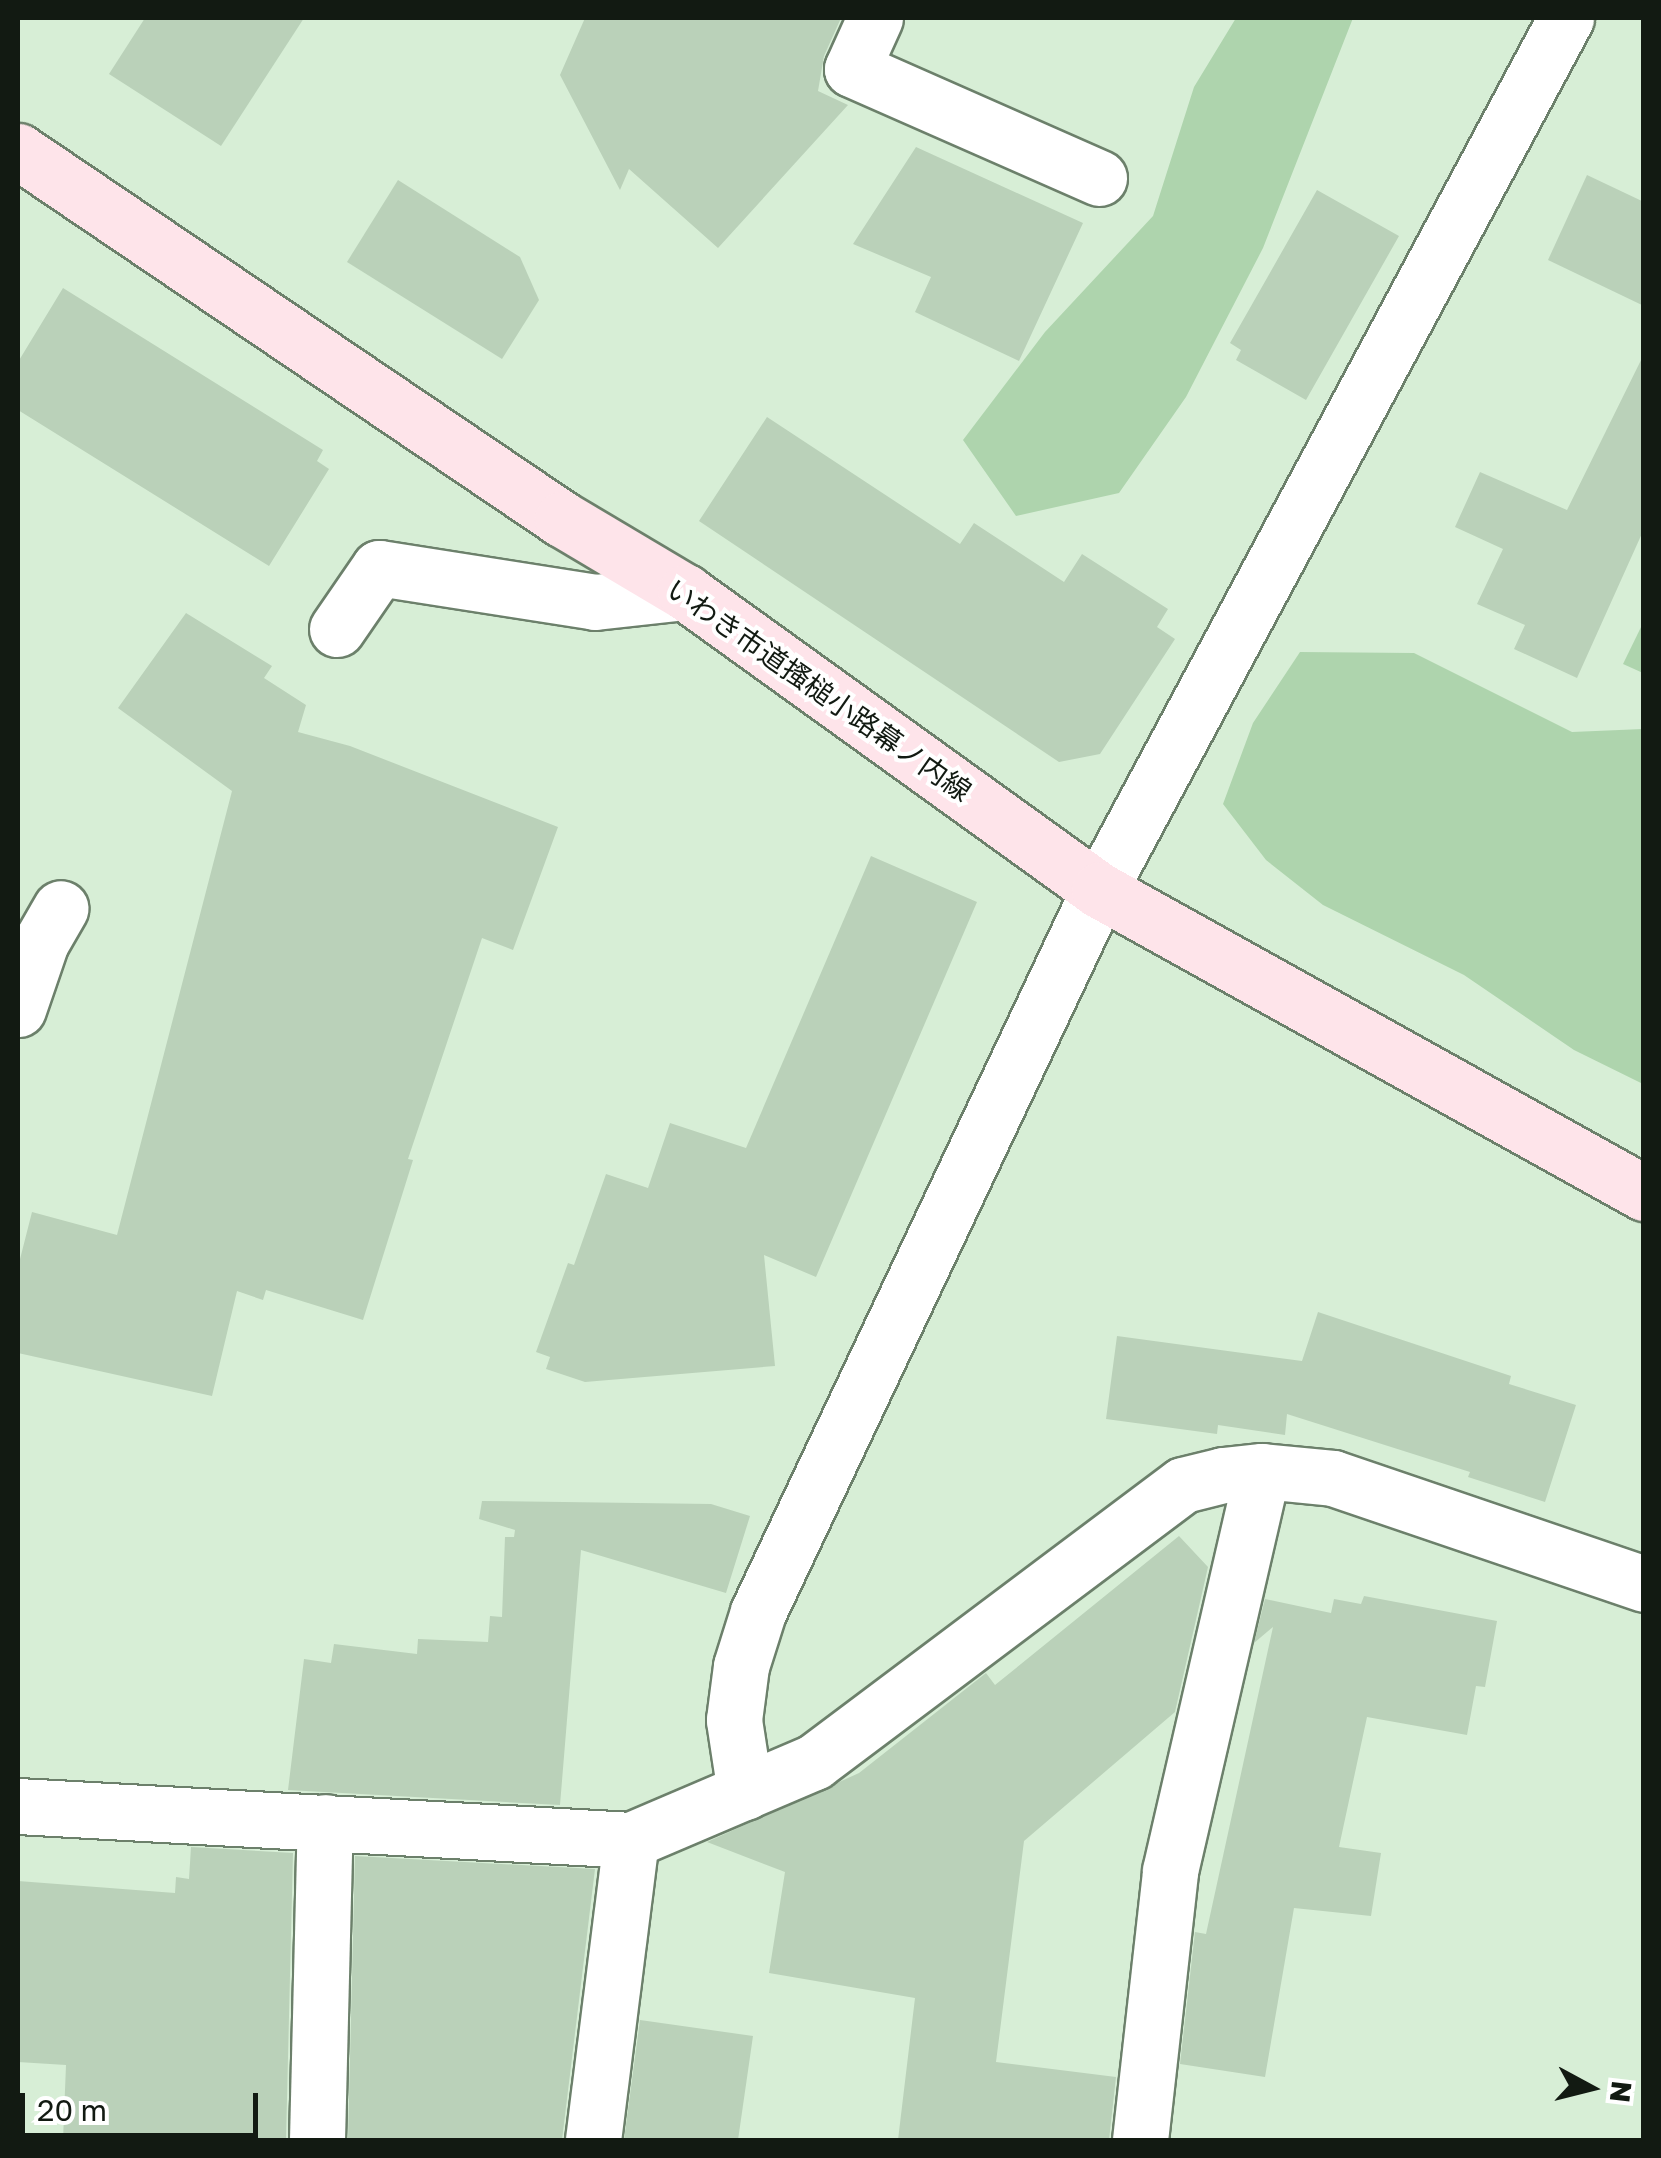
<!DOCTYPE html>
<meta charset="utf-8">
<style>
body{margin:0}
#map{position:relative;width:1661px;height:2158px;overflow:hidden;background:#d7eed6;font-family:"Golos Text","Noto Sans JP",sans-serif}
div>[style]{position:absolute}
.green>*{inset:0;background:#aed4ad}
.building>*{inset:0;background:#bad1b9}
.roads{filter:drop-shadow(2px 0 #6c806b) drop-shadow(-2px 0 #6c806b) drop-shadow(0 2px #6c806b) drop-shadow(0 -2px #6c806b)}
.street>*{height:55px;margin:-27.5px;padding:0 27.5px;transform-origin:27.5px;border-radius:27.5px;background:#fff}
.secondary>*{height:55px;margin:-27.5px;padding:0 27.5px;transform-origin:27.5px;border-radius:27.5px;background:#fee4ea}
span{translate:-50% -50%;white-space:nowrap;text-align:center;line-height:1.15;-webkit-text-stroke:8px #fff;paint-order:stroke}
.street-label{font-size:28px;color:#121a12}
.frame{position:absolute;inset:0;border:20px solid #121a12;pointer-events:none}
.north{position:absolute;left:1541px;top:2038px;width:100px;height:100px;-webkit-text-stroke:8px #fff;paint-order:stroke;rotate:97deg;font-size:28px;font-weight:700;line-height:40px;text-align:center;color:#121a12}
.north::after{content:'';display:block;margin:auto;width:35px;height:45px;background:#121a12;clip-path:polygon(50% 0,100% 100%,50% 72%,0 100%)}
.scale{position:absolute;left:20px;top:2093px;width:238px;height:45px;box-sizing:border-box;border:5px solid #121a12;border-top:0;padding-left:12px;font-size:30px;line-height:35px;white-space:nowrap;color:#121a12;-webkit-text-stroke:8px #fff;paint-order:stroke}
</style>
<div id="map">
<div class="green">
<i style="clip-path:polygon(1236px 18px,1353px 18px,1263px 248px,1186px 397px,1119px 493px,1016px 516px,963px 440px,1045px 332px,1153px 216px,1194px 87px)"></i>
<i style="clip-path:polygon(1643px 623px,1643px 673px,1623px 664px)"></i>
<i style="clip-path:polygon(1300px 652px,1414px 653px,1572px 732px,1643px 729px,1643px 1084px,1574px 1050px,1464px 975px,1323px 905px,1266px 860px,1223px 804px,1253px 723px)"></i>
</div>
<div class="building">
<i style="clip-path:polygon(145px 18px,304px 18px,221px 146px,109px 74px)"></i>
<i style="clip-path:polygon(585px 18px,841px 18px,824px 56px,818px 91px,848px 105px,718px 248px,629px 169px,620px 190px,560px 75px)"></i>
<i style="clip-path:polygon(916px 147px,1083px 223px,1019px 361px,915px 312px,931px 277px,853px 244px)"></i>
<i style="clip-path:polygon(1587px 175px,1644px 202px,1644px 306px,1548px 260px)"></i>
<i style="clip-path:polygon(398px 180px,520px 257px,539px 300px,502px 359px,347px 262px)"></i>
<i style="clip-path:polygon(1317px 190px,1399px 236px,1306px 400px,1236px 360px,1241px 350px,1230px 343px)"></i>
<i style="clip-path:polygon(63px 288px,323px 450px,317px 461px,329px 469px,269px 566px,18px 410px,18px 362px)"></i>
<i style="clip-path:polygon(1644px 354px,1644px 529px,1577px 678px,1514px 649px,1525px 625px,1477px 604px,1503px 549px,1455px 527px,1480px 472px,1567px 510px)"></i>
<i style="clip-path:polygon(767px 417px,960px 544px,974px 523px,1064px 582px,1082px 554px,1168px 609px,1157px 627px,1175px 639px,1100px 754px,1059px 762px,699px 521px)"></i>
<i style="clip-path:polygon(186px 613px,272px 666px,264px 678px,306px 705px,298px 732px,350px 746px,558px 827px,513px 950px,482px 938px,408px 1159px,413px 1160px,363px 1320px,266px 1290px,263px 1300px,237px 1291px,212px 1396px,18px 1353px,18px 1267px,32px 1212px,117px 1235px,232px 791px,118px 708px)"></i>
<i style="clip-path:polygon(871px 856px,977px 902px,816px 1277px,764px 1255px,775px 1366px,585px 1382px,546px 1369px,550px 1357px,536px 1352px,568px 1263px,574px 1265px,606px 1174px,648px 1188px,670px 1123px,746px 1148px)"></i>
<i style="clip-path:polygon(1318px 1312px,1511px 1376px,1509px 1384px,1576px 1405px,1545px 1502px,1468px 1477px,1470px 1472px,1287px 1414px,1285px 1435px,1218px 1425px,1217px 1434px,1106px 1419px,1117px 1336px,1302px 1361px)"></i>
<i style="clip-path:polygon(482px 1501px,711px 1504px,750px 1516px,726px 1593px,581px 1550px,560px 1805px,288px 1790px,304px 1659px,331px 1663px,334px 1644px,417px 1654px,418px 1639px,488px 1642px,490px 1616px,502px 1617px,505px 1537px,514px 1537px,515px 1530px,479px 1519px)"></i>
<i style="clip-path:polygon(1179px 1536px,1208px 1567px,1175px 1712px,1024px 1841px,996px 2062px,1116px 2077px,1109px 2140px,898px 2140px,915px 1998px,769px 1973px,785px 1872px,707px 1842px,859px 1773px,986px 1673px,995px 1685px)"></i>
<i style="clip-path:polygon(1364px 1596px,1497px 1621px,1485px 1687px,1476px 1686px,1467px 1735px,1367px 1717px,1339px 1847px,1381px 1853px,1371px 1916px,1294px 1908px,1265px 2077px,1180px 2064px,1195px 1932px,1206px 1934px,1273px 1627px,1254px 1643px,1265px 1599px,1331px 1613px,1334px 1599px,1361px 1604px)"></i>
<i style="clip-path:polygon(191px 1847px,293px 1853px,286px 2140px,63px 2140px,66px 2065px,18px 2062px,18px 1881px,175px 1893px,176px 1877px,189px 1879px)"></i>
<i style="clip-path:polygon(355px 1856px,595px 1869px,562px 2140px,348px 2140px)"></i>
<i style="clip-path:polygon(640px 2020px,753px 2036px,738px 2140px,624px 2140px)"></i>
</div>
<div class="roads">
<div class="street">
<i style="left:875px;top:18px;width:56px;rotate:114.3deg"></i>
<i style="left:852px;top:69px;width:270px;rotate:23.8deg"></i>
<i style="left:337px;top:629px;width:74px;rotate:-55.5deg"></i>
<i style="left:379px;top:568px;width:219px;rotate:8.9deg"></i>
<i style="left:595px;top:602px;width:91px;rotate:-6.3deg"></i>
<i style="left:18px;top:1009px;width:71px;rotate:-71.1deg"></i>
<i style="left:41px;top:942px;width:39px;rotate:-60deg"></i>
<i style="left:745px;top:1792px;width:73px;rotate:-98.7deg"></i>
<i style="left:734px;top:1720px;width:54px;rotate:-82.6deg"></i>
<i style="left:741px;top:1666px;width:57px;rotate:-72.5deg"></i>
<i style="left:758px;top:1612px;width:798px;rotate:-64.72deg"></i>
<i style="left:1099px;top:890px;width:989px;rotate:-61.83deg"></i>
<i style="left:18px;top:1806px;width:614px;rotate:3.17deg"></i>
<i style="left:631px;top:1840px;width:199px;rotate:-23.1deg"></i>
<i style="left:814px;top:1762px;width:461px;rotate:-36.9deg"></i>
<i style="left:1183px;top:1485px;width:41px;rotate:-14deg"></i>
<i style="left:1223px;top:1475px;width:39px;rotate:-6deg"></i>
<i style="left:1262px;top:1471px;width:71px;rotate:5.6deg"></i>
<i style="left:1333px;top:1478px;width:329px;rotate:18.8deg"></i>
<i style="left:317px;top:2140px;width:318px;rotate:-88.6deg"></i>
<i style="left:593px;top:2140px;width:302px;rotate:-82.8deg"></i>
<i style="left:1140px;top:2140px;width:271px;rotate:-83.6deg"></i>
<i style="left:1170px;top:1871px;width:410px;rotate:-77deg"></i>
</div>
<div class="secondary">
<i style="left:18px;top:151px;width:657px;rotate:34.08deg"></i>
<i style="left:562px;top:519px;width:143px;rotate:30.7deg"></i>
<i style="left:685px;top:592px;width:510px;rotate:35.75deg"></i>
<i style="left:1099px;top:890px;width:624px;rotate:29.07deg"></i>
</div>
</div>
<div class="street-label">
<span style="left:819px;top:690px;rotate:35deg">いわき市道搔槌小路幕ノ内線</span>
</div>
<div class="frame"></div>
<div class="north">N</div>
<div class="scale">20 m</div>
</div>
